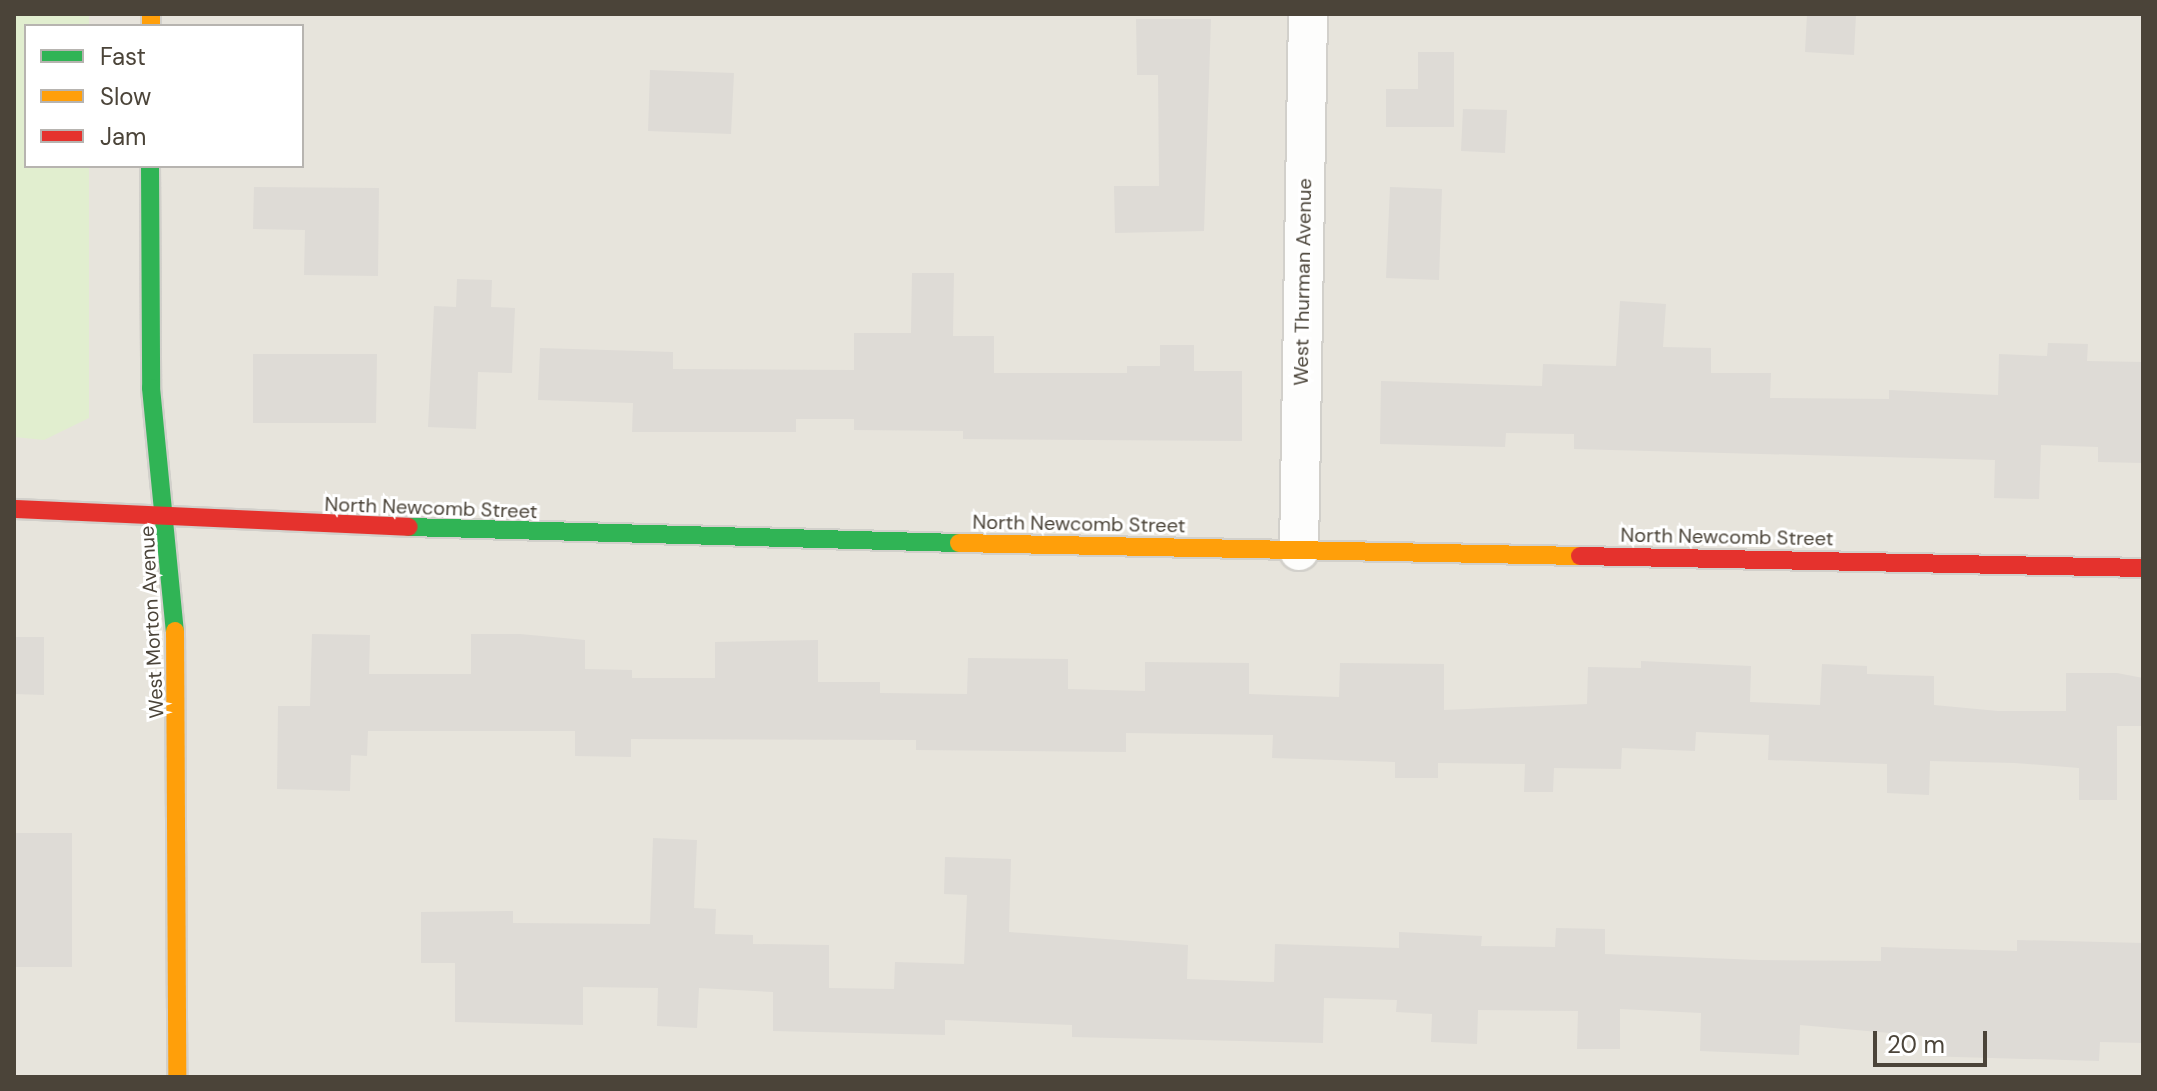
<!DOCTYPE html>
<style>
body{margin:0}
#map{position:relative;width:2157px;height:1091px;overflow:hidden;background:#f4f2ee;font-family:"DM Sans",sans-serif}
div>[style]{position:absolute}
.residential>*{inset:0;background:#e7e4dc}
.green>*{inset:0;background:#e1eecf}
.building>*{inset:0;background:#dedbd6}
.roads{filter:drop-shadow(2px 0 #d2d0cb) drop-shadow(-2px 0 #d2d0cb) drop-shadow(0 2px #d2d0cb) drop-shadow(0 -2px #d2d0cb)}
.street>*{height:38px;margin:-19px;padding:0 19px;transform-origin:19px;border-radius:19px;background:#fdfdfc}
.fast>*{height:18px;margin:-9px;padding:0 9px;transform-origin:9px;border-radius:9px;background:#30b455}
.slow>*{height:18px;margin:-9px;padding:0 9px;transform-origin:9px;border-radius:9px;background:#ff9f0a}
.jam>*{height:18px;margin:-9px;padding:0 9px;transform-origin:9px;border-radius:9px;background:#e5322d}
span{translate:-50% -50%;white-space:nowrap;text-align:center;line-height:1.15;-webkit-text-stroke:6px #fff;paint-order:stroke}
.street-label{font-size:20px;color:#4b4439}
.frame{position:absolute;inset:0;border:16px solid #4b4439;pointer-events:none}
.legend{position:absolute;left:24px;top:24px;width:280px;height:144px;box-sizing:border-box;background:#fff;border:2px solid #b7b4b0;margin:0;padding:10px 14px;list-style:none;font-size:24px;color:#4b4439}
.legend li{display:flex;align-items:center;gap:16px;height:40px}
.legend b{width:40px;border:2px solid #b7b4b0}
.scale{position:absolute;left:1873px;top:1031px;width:114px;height:36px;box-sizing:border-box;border:4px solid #4b4439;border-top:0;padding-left:10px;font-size:24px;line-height:28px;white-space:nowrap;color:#4b4439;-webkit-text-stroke:6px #fff;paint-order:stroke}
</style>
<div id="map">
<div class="residential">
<i style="clip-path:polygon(evenodd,14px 14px,2143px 14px,2143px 1077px,14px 1077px,14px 14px,26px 26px,302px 26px,302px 166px,26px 166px,26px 26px)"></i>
</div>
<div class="green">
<i style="clip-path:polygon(14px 14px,89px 14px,89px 26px,26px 26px,26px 166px,89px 166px,89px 418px,44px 440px,14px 437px)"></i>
</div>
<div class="building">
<i style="clip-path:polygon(1807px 14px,1856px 14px,1854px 55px,1805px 52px)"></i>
<i style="clip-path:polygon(1136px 19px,1211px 19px,1204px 231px,1115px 233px,1114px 186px,1159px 186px,1158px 75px,1137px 75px)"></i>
<i style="clip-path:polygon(1418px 52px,1454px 52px,1454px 127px,1386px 127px,1386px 89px,1418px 89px)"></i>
<i style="clip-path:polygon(650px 70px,734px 73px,731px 134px,648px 131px)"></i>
<i style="clip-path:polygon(1463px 109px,1507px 110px,1505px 153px,1461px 151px)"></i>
<i style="clip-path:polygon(254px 187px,379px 188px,378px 276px,304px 275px,305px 230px,253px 229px)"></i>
<i style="clip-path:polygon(1390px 187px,1442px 189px,1439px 280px,1386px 278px)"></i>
<i style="clip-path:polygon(912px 273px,954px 273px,953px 336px,994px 336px,994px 373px,1127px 373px,1127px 366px,1160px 366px,1160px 345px,1194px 345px,1194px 371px,1242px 371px,1242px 441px,963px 439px,963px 431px,854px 430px,854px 419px,796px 419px,796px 432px,632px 432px,633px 403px,538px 400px,540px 348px,673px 352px,673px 369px,854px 370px,854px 333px,911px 333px)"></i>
<i style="clip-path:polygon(457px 279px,492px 280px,491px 307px,515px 308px,512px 373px,478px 372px,476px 429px,428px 427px,434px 306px,456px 307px)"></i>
<i style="clip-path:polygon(1620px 301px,1666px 304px,1663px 347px,1711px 348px,1711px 373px,1771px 373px,1770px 398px,1889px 399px,1889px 390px,1998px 395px,1999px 354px,2047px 356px,2048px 343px,2088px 344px,2087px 361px,2143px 362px,2143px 463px,2098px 462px,2098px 447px,2041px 445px,2039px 499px,1994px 498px,1995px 460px,1574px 449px,1574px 434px,1506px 433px,1505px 447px,1380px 444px,1381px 381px,1542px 386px,1543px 364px,1616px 366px)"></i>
<i style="clip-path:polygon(253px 354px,377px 354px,376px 423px,253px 423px)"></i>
<i style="clip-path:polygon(312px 634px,370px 635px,369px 674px,471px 674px,471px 634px,520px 634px,585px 640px,585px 669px,632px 670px,632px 678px,715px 678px,715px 642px,818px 640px,818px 682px,880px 682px,880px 693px,967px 694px,968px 658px,1068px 659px,1068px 689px,1145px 691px,1145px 662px,1249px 663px,1249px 694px,1339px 697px,1340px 663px,1444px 664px,1444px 710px,1587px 704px,1588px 667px,1641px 668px,1641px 661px,1751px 666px,1750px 702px,1820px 705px,1822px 664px,1867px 666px,1867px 674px,1934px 676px,1934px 705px,1998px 711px,2066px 711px,2066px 673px,2117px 673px,2143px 678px,2143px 726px,2117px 726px,2117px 800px,2079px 800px,2079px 768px,2015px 763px,1930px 761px,1929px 795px,1887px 793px,1887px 764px,1768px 760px,1769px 735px,1696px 732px,1695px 751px,1622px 748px,1621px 769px,1554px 768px,1553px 792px,1524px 792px,1525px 764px,1438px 763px,1438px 778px,1395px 778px,1395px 762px,1272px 758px,1273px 735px,1126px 733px,1126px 752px,916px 750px,916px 740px,631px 739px,631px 757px,575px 756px,575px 731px,368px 731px,367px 756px,351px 755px,350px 791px,277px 789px,278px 706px,310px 706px)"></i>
<i style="clip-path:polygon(14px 637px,44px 637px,44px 695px,14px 694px)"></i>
<i style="clip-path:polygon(16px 833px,72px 833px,72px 967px,16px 967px)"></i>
<i style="clip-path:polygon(653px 838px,697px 840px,694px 908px,716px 909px,715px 934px,753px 935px,753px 944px,829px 945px,829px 988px,894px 989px,895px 962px,964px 964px,967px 895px,944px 894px,945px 857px,1011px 859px,1009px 932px,1188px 945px,1187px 979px,1274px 982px,1275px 944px,1399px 948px,1399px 932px,1482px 936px,1481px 946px,1555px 947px,1556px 928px,1605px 929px,1605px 954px,1759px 960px,1881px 961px,1881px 947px,2017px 951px,2017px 940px,2143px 943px,2143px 1043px,2100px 1042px,2099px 1061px,1922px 1056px,1923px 1036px,1800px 1025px,1799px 1055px,1700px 1051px,1701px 1013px,1620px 1009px,1620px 1049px,1577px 1049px,1578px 1011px,1478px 1010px,1477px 1044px,1431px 1042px,1432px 1014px,1396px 1012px,1397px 1000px,1324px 998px,1323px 1043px,1072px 1037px,1072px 1025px,945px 1020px,945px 1035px,773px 1031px,773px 992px,699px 988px,697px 1028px,657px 1026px,658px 988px,583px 987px,583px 1025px,455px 1022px,455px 963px,421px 963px,421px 912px,513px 911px,513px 923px,650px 924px)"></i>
</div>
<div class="roads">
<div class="street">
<i style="left:1299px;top:551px;width:537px;rotate:-89.04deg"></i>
</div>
<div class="fast">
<i style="left:150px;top:166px;width:222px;rotate:89.7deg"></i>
<i style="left:151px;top:388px;width:244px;rotate:84.4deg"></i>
<i style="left:409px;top:527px;width:550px;rotate:1.67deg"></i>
</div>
<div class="slow">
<i style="left:151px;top:14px;width:12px;rotate:90deg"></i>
<i style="left:959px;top:543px;width:621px;rotate:1.2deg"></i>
<i style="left:175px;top:631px;width:446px;rotate:89.7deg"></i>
</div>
<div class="jam">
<i style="left:14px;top:509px;width:395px;rotate:2.6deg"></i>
<i style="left:1580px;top:556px;width:563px;rotate:1.22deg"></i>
</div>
</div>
<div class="street-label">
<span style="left:1303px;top:282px;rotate:-89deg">West Thurman Avenue</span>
<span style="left:431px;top:508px;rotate:2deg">North Newcomb Street</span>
<span style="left:1079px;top:524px;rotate:1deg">North Newcomb Street</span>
<span style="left:1727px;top:537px;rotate:1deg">North Newcomb Street</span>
<span style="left:152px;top:622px;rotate:-93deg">West Morton Avenue</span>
</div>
<div class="frame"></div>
<ul class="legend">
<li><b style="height:10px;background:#30b455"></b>Fast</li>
<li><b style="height:10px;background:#ff9f0a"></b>Slow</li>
<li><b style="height:10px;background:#e5322d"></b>Jam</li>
</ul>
<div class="scale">20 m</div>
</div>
